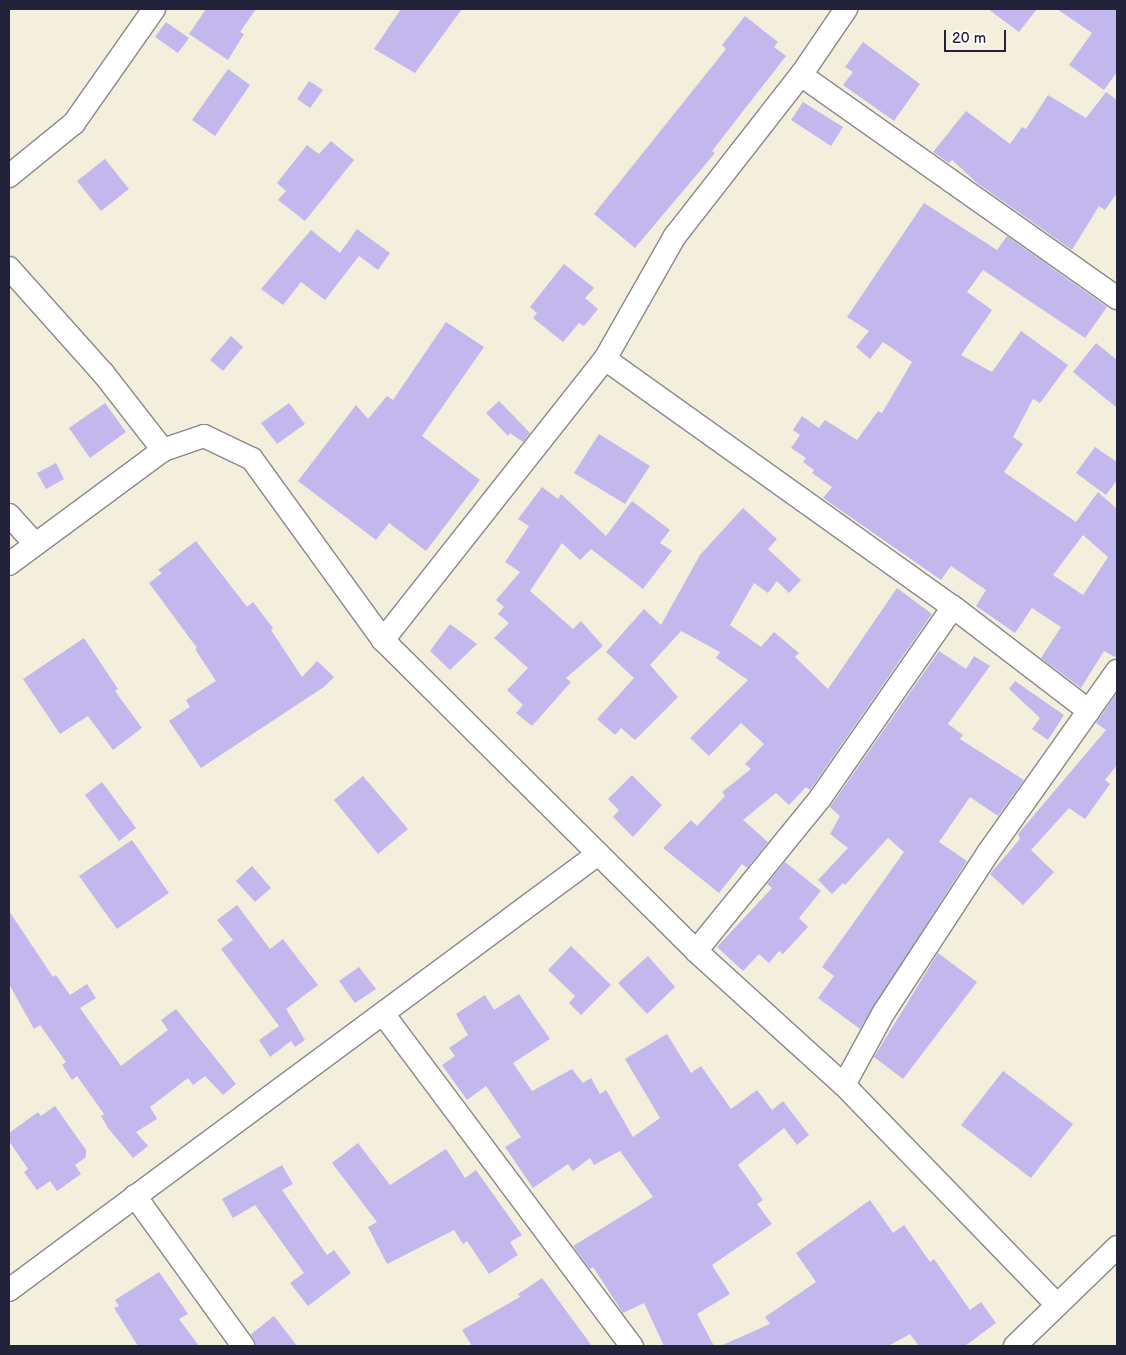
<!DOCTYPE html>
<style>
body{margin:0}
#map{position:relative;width:1126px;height:1355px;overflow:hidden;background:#f4efdc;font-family:"Balsamiq Sans",sans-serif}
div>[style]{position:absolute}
.building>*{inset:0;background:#c2b8ee}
.roads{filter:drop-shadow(1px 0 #8b888c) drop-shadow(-1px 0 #8b888c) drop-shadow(0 1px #8b888c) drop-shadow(0 -1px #8b888c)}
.street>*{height:22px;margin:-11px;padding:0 11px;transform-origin:11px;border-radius:11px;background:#fff}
span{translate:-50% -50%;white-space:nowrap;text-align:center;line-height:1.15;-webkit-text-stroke:5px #fff;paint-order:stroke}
.frame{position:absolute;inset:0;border:10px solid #22223b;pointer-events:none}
.scale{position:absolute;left:944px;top:30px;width:62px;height:22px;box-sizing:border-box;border:2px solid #22223b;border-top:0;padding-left:6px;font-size:15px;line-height:18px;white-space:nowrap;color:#22223b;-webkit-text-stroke:4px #fff;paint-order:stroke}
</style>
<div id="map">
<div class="building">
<i style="clip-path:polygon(206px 9px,256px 9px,240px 32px,244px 34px,228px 60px,189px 34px)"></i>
<i style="clip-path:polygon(401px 9px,462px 9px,415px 73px,374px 49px)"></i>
<i style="clip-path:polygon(988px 9px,1037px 9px,1019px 32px)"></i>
<i style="clip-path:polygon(1057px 9px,1117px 9px,1117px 72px,1104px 90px,1069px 65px,1092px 33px)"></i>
<i style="clip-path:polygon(745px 16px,778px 42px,774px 47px,786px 56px,712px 151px,715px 153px,635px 248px,594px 214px,726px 49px,722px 45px)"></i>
<i style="clip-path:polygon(166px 22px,189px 38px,178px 53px,155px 37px)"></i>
<i style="clip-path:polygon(863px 42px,920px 84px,894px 121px,843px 85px,853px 72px,845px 67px)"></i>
<i style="clip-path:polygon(228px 69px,250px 85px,215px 136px,192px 120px)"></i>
<i style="clip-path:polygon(309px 81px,323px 90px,310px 108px,297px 99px)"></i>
<i style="clip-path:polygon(1106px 92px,1117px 100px,1117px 193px,1105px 210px,1099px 206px,1072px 250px,977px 183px,952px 160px,949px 163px,933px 152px,966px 111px,1010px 144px,1022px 127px,1026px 129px,1048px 95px,1086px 118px)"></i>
<i style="clip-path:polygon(803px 102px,843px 127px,831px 146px,791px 120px)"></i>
<i style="clip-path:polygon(331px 141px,354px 160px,305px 221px,278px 200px,286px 191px,277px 183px,307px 145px,319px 154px)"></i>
<i style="clip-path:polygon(105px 159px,129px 189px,101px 211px,77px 181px)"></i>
<i style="clip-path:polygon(evenodd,924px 203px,997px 250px,1007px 236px,1107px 307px,1085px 338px,983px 270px,967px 292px,992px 310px,961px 355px,992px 372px,1021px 331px,1068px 365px,1040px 403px,1033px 399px,1013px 437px,1023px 444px,1004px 472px,1076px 522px,1098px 492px,1117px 509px,1117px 658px,1104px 651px,1081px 688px,1041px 658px,1061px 627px,1032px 608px,1015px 633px,976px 606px,986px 590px,951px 566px,941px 580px,823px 498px,832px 487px,812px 473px,814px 470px,803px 462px,806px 458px,791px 448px,800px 435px,793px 430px,802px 416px,819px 428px,825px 420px,857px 440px,878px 411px,882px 413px,912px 362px,883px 342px,870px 359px,856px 347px,869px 331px,847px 317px,924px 203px,1083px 535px,1108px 557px,1083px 595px,1053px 575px,1083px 535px)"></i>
<i style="clip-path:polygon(357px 229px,390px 253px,378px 270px,359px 256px,325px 300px,301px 282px,283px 305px,261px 289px,311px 230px,340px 253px)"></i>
<i style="clip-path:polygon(564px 264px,594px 288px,585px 298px,598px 309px,584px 326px,579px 323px,563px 342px,533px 318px,537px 313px,530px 307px)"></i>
<i style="clip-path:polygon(446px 322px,484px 347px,422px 436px,480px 480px,426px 551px,389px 523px,376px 540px,298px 481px,356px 405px,368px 419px,387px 396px,393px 400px)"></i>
<i style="clip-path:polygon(231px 336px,243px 347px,223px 371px,210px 360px)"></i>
<i style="clip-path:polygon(1096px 343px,1117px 360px,1117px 408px,1073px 372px)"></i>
<i style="clip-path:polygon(499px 401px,530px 433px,523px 442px,510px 433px,508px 436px,486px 413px)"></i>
<i style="clip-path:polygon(105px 403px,126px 432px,90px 458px,69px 428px)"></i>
<i style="clip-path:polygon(289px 403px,305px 424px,277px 444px,261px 423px)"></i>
<i style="clip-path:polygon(599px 434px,650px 466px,625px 504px,574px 473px)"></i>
<i style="clip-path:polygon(1095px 447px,1117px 462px,1117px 480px,1106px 495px,1076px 473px)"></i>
<i style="clip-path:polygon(56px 463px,64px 479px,46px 489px,37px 473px)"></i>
<i style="clip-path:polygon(542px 487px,558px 499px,561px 494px,606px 536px,632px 501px,670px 530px,660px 543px,672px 551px,643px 589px,591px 549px,580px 560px,562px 543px,530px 591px,573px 629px,581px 621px,603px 646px,566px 678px,571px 682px,532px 726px,516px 713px,523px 705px,507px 690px,528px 668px,494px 638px,509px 623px,498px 614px,504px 607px,496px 600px,520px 572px,505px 562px,529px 526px,518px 519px)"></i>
<i style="clip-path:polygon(743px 508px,777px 539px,768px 549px,801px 580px,789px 593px,777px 581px,768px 593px,754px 583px,730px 625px,761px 647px,774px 632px,799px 653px,795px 657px,828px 689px,897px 588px,932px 614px,810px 790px,806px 787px,789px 805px,776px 793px,743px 820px,768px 842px,747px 868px,742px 864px,719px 893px,663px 848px,691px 820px,697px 826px,725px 796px,722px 792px,751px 769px,745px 764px,764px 744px,741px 723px,709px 756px,690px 738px,748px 680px,716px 658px,720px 652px,681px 631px,650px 665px,678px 697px,635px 740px,621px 728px,615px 735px,597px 719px,634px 678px,606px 652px,644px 609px,661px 625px,700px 555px)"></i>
<i style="clip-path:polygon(196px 541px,247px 607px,253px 602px,273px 628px,271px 630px,302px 677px,317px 661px,334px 677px,324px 687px,201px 768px,169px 721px,190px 707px,186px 700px,216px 681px,195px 649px,197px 648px,149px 583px,162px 573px,158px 570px)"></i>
<i style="clip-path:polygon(450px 624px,477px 644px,450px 670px,430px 651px)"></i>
<i style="clip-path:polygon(84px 638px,118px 689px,115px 691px,142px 728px,113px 750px,88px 716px,60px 734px,23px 679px)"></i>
<i style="clip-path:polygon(939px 651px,966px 669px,974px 656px,990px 666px,948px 724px,963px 735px,960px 739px,1024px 780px,998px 816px,970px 797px,939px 842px,967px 861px,860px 1029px,818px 998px,834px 976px,822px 967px,904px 852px,888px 838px,845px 885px,843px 883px,832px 894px,818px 880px,848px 848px,830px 834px,840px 816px,830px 807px)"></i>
<i style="clip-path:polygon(1015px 681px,1064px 715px,1048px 740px,1032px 729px,1040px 718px,1009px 689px)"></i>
<i style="clip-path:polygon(1117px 693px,1117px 765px,1105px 780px,1110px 784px,1085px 819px,1069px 808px,1031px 850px,1054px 872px,1023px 905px,990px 874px,1020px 839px,1018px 834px,1106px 730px,1096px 723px)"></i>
<i style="clip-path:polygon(632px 775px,662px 805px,633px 837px,613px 817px,619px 810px,608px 799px)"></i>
<i style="clip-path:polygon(363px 776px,408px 829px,378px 854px,334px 800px)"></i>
<i style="clip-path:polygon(102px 782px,136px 828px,119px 841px,85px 795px)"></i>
<i style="clip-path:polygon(132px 840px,169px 893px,117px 929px,79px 876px)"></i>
<i style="clip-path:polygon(785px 862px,821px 891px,799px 918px,808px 927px,783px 954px,779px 951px,769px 963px,759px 954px,743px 971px,717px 947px,772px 888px,767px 884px)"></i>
<i style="clip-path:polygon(252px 866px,271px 888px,255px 902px,236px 881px)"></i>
<i style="clip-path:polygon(237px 905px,270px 949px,283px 939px,318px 985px,286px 1009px,305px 1040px,295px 1047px,291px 1041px,270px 1057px,259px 1040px,279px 1026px,221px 949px,233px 940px,217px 920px)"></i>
<i style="clip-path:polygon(9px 911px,53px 977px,56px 975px,70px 995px,87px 984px,96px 998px,80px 1008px,121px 1066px,168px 1030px,161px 1020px,176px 1009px,236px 1084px,223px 1095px,205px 1076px,193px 1085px,188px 1078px,150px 1107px,157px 1119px,136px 1132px,148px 1146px,133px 1158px,108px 1128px,101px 1116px,104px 1114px,77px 1076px,72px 1080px,62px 1065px,66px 1062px,40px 1025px,34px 1029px,9px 984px)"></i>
<i style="clip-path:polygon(571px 946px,611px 985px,581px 1015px,569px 1003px,575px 996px,548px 970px)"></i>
<i style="clip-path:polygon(938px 953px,977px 982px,903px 1079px,874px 1057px)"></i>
<i style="clip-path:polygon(648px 956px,675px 987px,647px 1014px,618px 983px)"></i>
<i style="clip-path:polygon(359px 967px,376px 989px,355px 1003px,339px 981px)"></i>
<i style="clip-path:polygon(519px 994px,550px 1039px,513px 1063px,532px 1091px,572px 1069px,583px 1083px,591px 1078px,600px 1094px,606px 1090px,633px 1137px,660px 1118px,625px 1059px,667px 1034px,691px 1073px,701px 1066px,731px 1109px,757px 1090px,772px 1110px,783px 1101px,809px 1135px,797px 1145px,784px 1128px,738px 1165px,763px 1200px,757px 1204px,772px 1224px,712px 1265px,730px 1294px,697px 1314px,714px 1346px,664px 1346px,644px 1303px,623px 1313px,593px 1267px,590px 1269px,573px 1246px,653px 1197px,620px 1151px,594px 1165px,590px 1158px,573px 1171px,568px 1164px,533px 1188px,505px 1147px,521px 1137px,486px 1086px,467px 1100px,442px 1065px,455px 1056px,449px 1048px,468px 1035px,456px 1014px,485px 995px,494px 1010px)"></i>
<i style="clip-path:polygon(1003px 1071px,1073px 1124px,1031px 1178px,961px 1125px)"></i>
<i style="clip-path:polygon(55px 1106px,86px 1150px,86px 1157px,75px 1165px,81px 1174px,57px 1191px,50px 1181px,37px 1190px,24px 1172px,28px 1169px,9px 1141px,9px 1133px,38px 1112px,41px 1116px)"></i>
<i style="clip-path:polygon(358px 1143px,390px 1185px,446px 1149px,465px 1178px,476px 1170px,522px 1235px,510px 1242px,518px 1255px,489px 1274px,467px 1241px,463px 1244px,454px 1230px,387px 1264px,368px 1227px,377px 1222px,332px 1163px)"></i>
<i style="clip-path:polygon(282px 1165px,293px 1184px,282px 1190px,327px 1255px,334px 1250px,351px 1273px,308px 1306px,290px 1283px,304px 1273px,255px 1205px,233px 1218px,222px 1199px)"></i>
<i style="clip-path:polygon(870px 1200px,893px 1233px,904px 1225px,930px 1262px,934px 1259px,970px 1310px,981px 1302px,996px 1323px,965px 1346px,919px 1346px,910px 1334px,888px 1346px,720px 1346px,770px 1324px,765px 1317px,816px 1282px,796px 1253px)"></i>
<i style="clip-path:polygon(159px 1272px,188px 1314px,179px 1319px,199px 1346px,138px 1346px,114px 1308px,119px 1306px,115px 1300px)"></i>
<i style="clip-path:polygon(542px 1278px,592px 1346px,472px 1346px,462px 1330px,520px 1297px,518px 1294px)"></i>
<i style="clip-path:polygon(274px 1316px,297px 1346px,256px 1346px,251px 1334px)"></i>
</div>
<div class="roads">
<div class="street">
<i style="left:801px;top:75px;width:387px;rotate:35.2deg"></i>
<i style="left:9px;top:176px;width:84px;rotate:-39.2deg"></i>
<i style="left:74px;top:123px;width:139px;rotate:-54.9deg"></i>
<i style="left:9px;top:268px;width:141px;rotate:48.2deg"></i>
<i style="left:103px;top:373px;width:98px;rotate:52.1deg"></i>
<i style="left:605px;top:359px;width:427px;rotate:35.5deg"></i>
<i style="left:953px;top:607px;width:171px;rotate:37.4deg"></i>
<i style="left:9px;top:515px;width:39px;rotate:48deg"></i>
<i style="left:9px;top:564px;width:192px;rotate:-36.5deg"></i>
<i style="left:163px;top:450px;width:43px;rotate:-18.9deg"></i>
<i style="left:204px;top:436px;width:53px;rotate:25.6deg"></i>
<i style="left:252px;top:459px;width:223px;rotate:54.1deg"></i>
<i style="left:383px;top:640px;width:441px;rotate:44.8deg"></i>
<i style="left:696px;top:951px;width:200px;rotate:42.2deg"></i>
<i style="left:844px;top:1085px;width:306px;rotate:45.9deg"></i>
<i style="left:383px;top:640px;width:358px;rotate:-51.7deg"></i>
<i style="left:605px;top:359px;width:142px;rotate:-60.4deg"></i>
<i style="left:675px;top:236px;width:204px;rotate:-52deg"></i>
<i style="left:801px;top:75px;width:80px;rotate:-55.7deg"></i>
<i style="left:696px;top:951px;width:198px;rotate:-50.9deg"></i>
<i style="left:821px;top:797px;width:231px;rotate:-55.2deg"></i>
<i style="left:384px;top:1015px;width:414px;rotate:53.2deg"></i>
<i style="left:844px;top:1085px;width:83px;rotate:-61.3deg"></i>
<i style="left:884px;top:1012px;width:190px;rotate:-56.8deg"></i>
<i style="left:988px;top:853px;width:223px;rotate:-54.7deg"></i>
<i style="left:135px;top:1196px;width:185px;rotate:54.2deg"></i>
<i style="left:9px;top:1290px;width:733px;rotate:-36.51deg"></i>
<i style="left:1015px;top:1346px;width:142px;rotate:-44.1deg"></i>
</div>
</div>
<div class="frame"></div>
<div class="scale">20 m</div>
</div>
